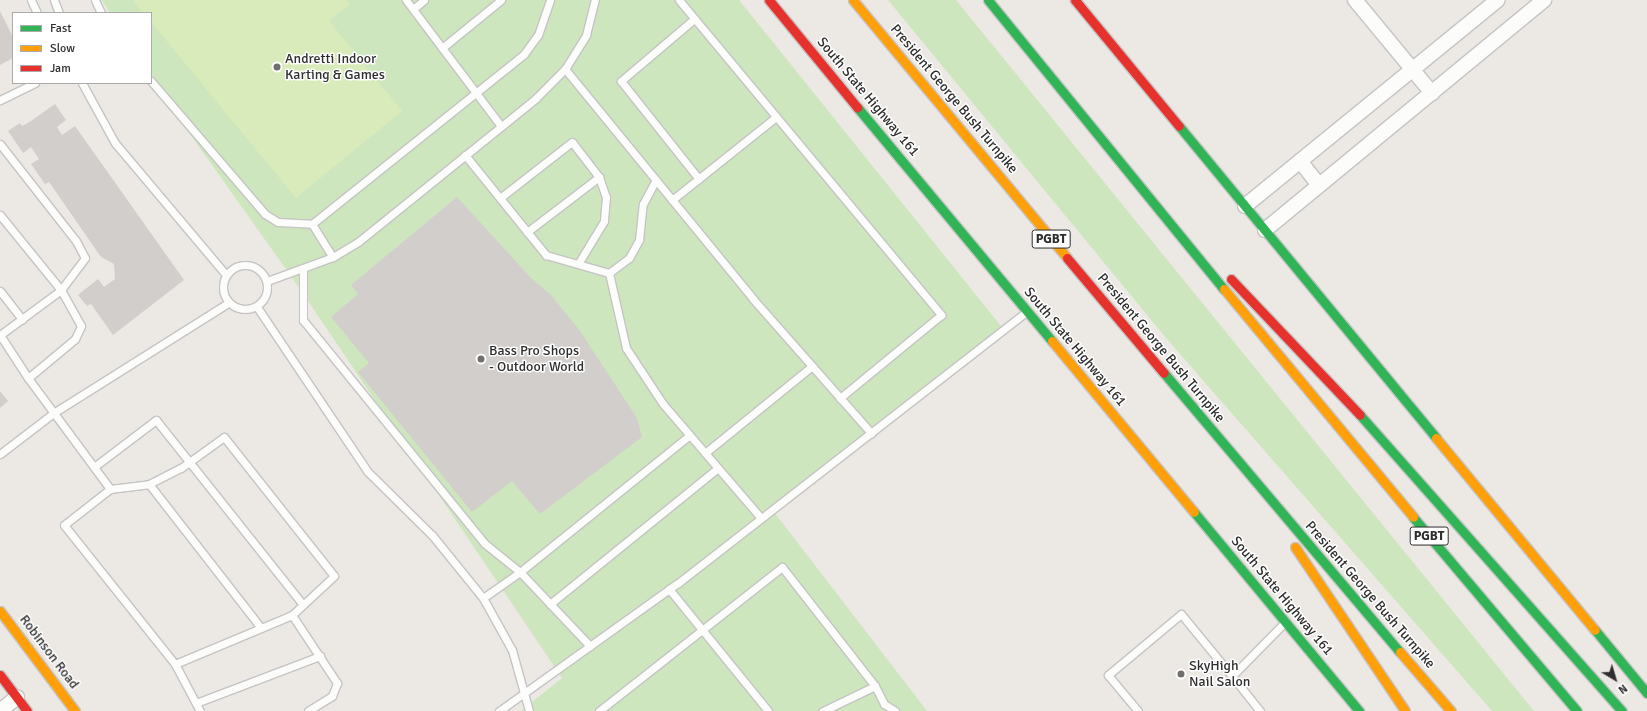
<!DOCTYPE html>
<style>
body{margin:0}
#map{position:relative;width:1647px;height:711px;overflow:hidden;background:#ece8e4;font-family:Signika,sans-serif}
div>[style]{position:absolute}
.green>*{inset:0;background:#cee6be}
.pitch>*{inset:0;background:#d9eabb}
.building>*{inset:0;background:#d1cecb}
.roads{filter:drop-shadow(1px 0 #c5c4c5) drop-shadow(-1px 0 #c5c4c5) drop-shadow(0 1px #c5c4c5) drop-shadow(0 -1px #c5c4c5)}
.lane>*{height:7px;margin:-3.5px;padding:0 3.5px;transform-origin:3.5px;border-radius:3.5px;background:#fcfcfb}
.lane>.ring{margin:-3.5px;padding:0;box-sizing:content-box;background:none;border:7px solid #fcfcfb;border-radius:50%}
.street>*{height:14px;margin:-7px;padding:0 7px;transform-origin:7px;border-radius:7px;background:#fcfcfb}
.fast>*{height:9px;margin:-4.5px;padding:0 4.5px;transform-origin:4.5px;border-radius:4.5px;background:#30b455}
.slow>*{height:9px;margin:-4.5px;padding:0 4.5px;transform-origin:4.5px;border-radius:4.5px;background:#ff9f0a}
.jam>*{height:9px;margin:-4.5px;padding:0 4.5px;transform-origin:4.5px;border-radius:4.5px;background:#e5322d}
.dots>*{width:11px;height:11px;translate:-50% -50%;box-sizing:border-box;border:2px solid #fff;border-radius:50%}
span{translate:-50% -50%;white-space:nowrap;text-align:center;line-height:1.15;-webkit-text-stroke:3px #fff;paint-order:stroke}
.shield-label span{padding:1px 3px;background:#fff;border:1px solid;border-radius:3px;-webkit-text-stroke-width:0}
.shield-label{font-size:13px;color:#2e2e2e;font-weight:700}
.poi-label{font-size:14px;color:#2e2e2e}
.left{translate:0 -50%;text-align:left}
.street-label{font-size:14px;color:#2e2e2e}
.legend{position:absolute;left:12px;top:12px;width:140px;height:72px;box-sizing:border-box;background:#fff;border:1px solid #ababab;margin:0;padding:5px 7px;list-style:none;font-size:12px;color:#2e2e2e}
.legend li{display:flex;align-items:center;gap:8px;height:20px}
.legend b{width:20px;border:1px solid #ababab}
.north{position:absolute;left:1595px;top:659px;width:40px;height:40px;-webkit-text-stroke:3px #fff;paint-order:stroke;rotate:142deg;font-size:11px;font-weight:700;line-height:16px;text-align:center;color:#2e2e2e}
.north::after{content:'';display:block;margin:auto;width:14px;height:18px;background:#2e2e2e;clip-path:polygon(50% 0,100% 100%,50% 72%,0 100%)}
</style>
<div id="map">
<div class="green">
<i style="clip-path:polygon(102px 0,739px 0,1005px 331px,774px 512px,927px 711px,521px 711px,562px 678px,300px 289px,151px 79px,151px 13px,110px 13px)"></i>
<i style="clip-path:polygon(888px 0,956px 0,1534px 711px,1492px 711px,1166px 338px)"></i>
</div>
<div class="pitch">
<i style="clip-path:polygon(133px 0,346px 0,350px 4px,329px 21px,402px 111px,296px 198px,151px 22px,151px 13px,143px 13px)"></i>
</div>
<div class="building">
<i style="clip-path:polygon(0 11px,13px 37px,13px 58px,0 65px)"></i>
<i style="clip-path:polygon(55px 104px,66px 120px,57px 127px,62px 135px,75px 126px,184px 280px,113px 335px,91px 304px,87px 306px,78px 295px,98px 279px,104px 287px,115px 279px,114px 264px,101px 257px,49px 182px,45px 184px,31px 164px,39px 159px,31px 147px,23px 153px,8px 131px,20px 123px,22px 126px,31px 121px)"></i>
<i style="clip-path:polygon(457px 197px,530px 277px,551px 295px,580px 331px,637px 418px,642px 437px,540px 514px,512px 481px,472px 512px,358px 372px,369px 363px,331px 317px,358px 294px,351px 285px)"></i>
<i style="clip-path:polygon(0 391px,8px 401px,0 408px)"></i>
</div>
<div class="roads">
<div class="lane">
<i style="left:31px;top:0;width:14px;rotate:65deg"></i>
<i style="left:54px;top:0;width:14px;rotate:69deg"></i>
<i style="left:95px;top:0;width:14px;rotate:65deg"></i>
<i style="left:406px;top:0;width:158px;rotate:53deg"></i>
<i style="left:679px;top:0;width:410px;rotate:50.2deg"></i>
<i style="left:941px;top:315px;width:131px;rotate:140.6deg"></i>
<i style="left:413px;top:9px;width:14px;rotate:-39deg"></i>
<i style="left:694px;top:19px;width:96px;rotate:139.7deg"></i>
<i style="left:621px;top:81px;width:125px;rotate:51.5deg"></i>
<i style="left:442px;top:48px;width:76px;rotate:-39.1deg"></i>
<i style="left:565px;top:69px;width:297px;rotate:50.7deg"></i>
<i style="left:753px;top:299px;width:179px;rotate:48.6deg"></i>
<i style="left:151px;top:81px;width:175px;rotate:49.4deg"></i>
<i style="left:265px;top:214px;width:15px;rotate:32deg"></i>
<i style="left:278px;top:222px;width:34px;rotate:3deg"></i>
<i style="left:312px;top:224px;width:39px;rotate:58deg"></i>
<i style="left:82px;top:83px;width:68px;rotate:61.2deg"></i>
<i style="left:115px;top:143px;width:172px;rotate:49.9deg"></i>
<i style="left:0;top:100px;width:39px;rotate:-26deg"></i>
<i style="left:0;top:144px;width:123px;rotate:51.9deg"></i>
<i style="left:76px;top:241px;width:19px;rotate:62deg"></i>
<i style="left:85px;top:258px;width:40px;rotate:127deg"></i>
<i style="left:61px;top:290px;width:76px;rotate:143.6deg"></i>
<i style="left:465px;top:155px;width:129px;rotate:51deg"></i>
<i style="left:546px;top:255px;width:66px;rotate:15.9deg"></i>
<i style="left:609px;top:273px;width:25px;rotate:-37deg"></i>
<i style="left:629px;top:258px;width:21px;rotate:-61deg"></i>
<i style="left:639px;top:240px;width:36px;rotate:-84deg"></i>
<i style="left:643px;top:204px;width:27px;rotate:-62deg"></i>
<i style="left:500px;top:198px;width:91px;rotate:-37.9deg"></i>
<i style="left:572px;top:142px;width:44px;rotate:52.4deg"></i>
<i style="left:599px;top:177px;width:21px;rotate:71deg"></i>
<i style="left:606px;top:197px;width:24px;rotate:95deg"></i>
<i style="left:604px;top:221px;width:50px;rotate:121.2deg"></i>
<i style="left:672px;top:200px;width:133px;rotate:-38.6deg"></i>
<i style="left:0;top:215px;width:97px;rotate:50.9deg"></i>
<i style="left:61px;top:290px;width:41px;rotate:60.9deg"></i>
<i style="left:81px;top:326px;width:14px;rotate:115deg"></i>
<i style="left:75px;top:339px;width:61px;rotate:140.3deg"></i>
<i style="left:28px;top:378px;width:51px;rotate:-123.1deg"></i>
<i style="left:312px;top:224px;width:272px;rotate:-38.7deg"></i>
<i style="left:524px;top:54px;width:24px;rotate:-54deg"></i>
<i style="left:538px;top:35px;width:37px;rotate:-71deg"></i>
<i style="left:527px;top:232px;width:91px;rotate:-37.4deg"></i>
<i class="ring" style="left:223px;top:265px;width:37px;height:37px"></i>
<i style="left:303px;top:268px;width:52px;rotate:90deg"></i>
<i style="left:303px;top:320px;width:287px;rotate:50.9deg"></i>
<i style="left:484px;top:543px;width:46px;rotate:38.9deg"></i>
<i style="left:520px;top:572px;width:45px;rotate:144.9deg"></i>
<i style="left:609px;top:273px;width:77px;rotate:77.2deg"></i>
<i style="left:626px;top:348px;width:67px;rotate:56.5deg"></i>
<i style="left:663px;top:404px;width:150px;rotate:49.3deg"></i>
<i style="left:267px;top:281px;width:70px;rotate:-20deg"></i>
<i style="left:333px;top:257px;width:29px;rotate:-31deg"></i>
<i style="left:358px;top:242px;width:228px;rotate:-38.9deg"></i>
<i style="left:535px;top:99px;width:42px;rotate:-45deg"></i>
<i style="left:565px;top:69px;width:40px;rotate:-58deg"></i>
<i style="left:586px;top:35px;width:36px;rotate:-76deg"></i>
<i style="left:0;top:291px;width:36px;rotate:52deg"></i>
<i style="left:257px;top:307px;width:197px;rotate:56.1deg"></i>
<i style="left:367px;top:471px;width:91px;rotate:44.6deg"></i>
<i style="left:432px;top:535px;width:81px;rotate:51deg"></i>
<i style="left:483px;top:598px;width:60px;rotate:60.9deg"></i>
<i style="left:512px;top:650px;width:63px;rotate:74.4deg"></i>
<i style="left:28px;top:378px;width:138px;rotate:53.5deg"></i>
<i style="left:110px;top:489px;width:39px;rotate:-7deg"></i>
<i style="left:149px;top:484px;width:36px;rotate:-27deg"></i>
<i style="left:181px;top:468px;width:53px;rotate:-35.8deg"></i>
<i style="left:224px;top:437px;width:177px;rotate:51.6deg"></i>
<i style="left:334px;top:576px;width:57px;rotate:137.1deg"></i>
<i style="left:292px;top:615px;width:82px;rotate:56.5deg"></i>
<i style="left:337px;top:683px;width:14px;rotate:111deg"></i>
<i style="left:332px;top:696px;width:28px;rotate:148deg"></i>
<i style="left:705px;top:453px;width:138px;rotate:-39.1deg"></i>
<i style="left:0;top:454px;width:69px;rotate:-37.4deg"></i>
<i style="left:55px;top:412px;width:204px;rotate:-32.2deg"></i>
<i style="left:94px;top:467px;width:78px;rotate:-37.2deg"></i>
<i style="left:156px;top:420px;width:236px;rotate:51.5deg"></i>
<i style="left:149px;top:484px;width:182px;rotate:52.1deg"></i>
<i style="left:110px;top:489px;width:58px;rotate:142deg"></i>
<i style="left:64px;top:525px;width:178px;rotate:51.4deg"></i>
<i style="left:175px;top:664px;width:53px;rotate:62deg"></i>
<i style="left:669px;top:589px;width:157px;rotate:50.9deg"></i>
<i style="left:550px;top:604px;width:216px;rotate:-39deg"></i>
<i style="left:590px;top:646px;width:102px;rotate:-133.4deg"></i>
<i style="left:520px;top:572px;width:218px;rotate:-38.9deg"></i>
<i style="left:175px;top:664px;width:127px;rotate:-22.7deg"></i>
<i style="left:875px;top:686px;width:20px;rotate:63deg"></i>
<i style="left:884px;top:704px;width:13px;rotate:32deg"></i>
<i style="left:196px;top:703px;width:133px;rotate:-20.8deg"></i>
<i style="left:499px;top:711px;width:220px;rotate:-35.6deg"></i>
<i style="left:678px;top:583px;width:442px;rotate:-37.9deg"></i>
<i style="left:599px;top:711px;width:233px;rotate:-38.2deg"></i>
<i style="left:782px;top:567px;width:151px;rotate:52deg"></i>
<i style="left:875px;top:686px;width:58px;rotate:154.3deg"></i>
<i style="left:1138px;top:711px;width:47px;rotate:-129.8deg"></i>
<i style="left:1108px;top:675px;width:95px;rotate:-39.9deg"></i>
<i style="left:1181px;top:614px;width:80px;rotate:50.6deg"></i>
<i style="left:1260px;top:711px;width:45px;rotate:-128.7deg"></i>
<i style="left:1232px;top:676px;width:76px;rotate:-45.5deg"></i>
</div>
<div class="street">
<i style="left:1355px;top:0;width:121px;rotate:50.4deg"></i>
<i style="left:1300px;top:161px;width:31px;rotate:52deg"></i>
<i style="left:1245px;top:206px;width:326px;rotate:-39.2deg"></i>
<i style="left:1265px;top:230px;width:362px;rotate:-39.5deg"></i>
<i style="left:0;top:711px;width:22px;rotate:-39deg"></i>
</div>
<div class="fast">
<i style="left:988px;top:0;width:373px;rotate:50.8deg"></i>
<i style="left:857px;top:107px;width:305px;rotate:50.2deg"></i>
<i style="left:1179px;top:126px;width:404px;rotate:50.5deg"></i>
<i style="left:1164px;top:373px;width:365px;rotate:49.8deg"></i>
<i style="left:1360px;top:415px;width:395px;rotate:48.5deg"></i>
<i style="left:1194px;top:512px;width:259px;rotate:50.3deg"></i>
<i style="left:1413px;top:517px;width:254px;rotate:49.8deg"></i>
<i style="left:1595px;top:630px;width:82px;rotate:50.5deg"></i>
</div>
<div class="slow">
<i style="left:853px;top:0;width:335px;rotate:50.3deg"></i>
<i style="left:1224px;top:289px;width:296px;rotate:50.3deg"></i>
<i style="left:1052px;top:341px;width:222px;rotate:50.3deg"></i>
<i style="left:1436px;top:438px;width:249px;rotate:50.4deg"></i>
<i style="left:1295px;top:547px;width:197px;rotate:56.1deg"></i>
<i style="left:0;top:611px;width:125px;rotate:53.1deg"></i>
<i style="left:1400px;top:652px;width:78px;rotate:49.2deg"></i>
</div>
<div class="jam">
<i style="left:769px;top:0;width:139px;rotate:50.6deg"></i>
<i style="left:1075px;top:0;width:163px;rotate:50.5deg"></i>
<i style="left:1067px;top:258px;width:150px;rotate:49.9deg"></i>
<i style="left:1231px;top:279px;width:187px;rotate:46.5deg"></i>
<i style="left:0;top:675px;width:45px;rotate:53.1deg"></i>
</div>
</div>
<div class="dots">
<i style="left:277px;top:67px;background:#706f6e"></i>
<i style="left:481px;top:359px;background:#706f6e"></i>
<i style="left:1181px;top:674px;background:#706f6e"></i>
</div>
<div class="shield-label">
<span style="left:1051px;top:239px">PGBT</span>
<span style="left:1429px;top:536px">PGBT</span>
</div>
<div class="poi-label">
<span class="left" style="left:285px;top:67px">Andretti Indoor<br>Karting &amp; Games</span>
<span class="left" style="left:489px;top:359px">Bass Pro Shops<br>- Outdoor World</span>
<span class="left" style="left:1189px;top:674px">SkyHigh<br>Nail Salon</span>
</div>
<div class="street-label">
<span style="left:868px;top:97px;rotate:50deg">South State Highway 161</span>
<span style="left:954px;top:99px;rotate:50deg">President George Bush Turnpike</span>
<span style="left:1075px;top:347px;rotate:50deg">South State Highway 161</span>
<span style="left:1161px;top:348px;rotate:50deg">President George Bush Turnpike</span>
<span style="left:1370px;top:595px;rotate:49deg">President George Bush Turnpike</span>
<span style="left:1282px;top:596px;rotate:50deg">South State Highway 161</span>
<span style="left:49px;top:652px;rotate:53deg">Robinson Road</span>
</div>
<ul class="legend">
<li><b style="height:5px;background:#30b455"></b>Fast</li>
<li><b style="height:5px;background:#ff9f0a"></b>Slow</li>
<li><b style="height:5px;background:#e5322d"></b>Jam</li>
</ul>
<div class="north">N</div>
</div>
